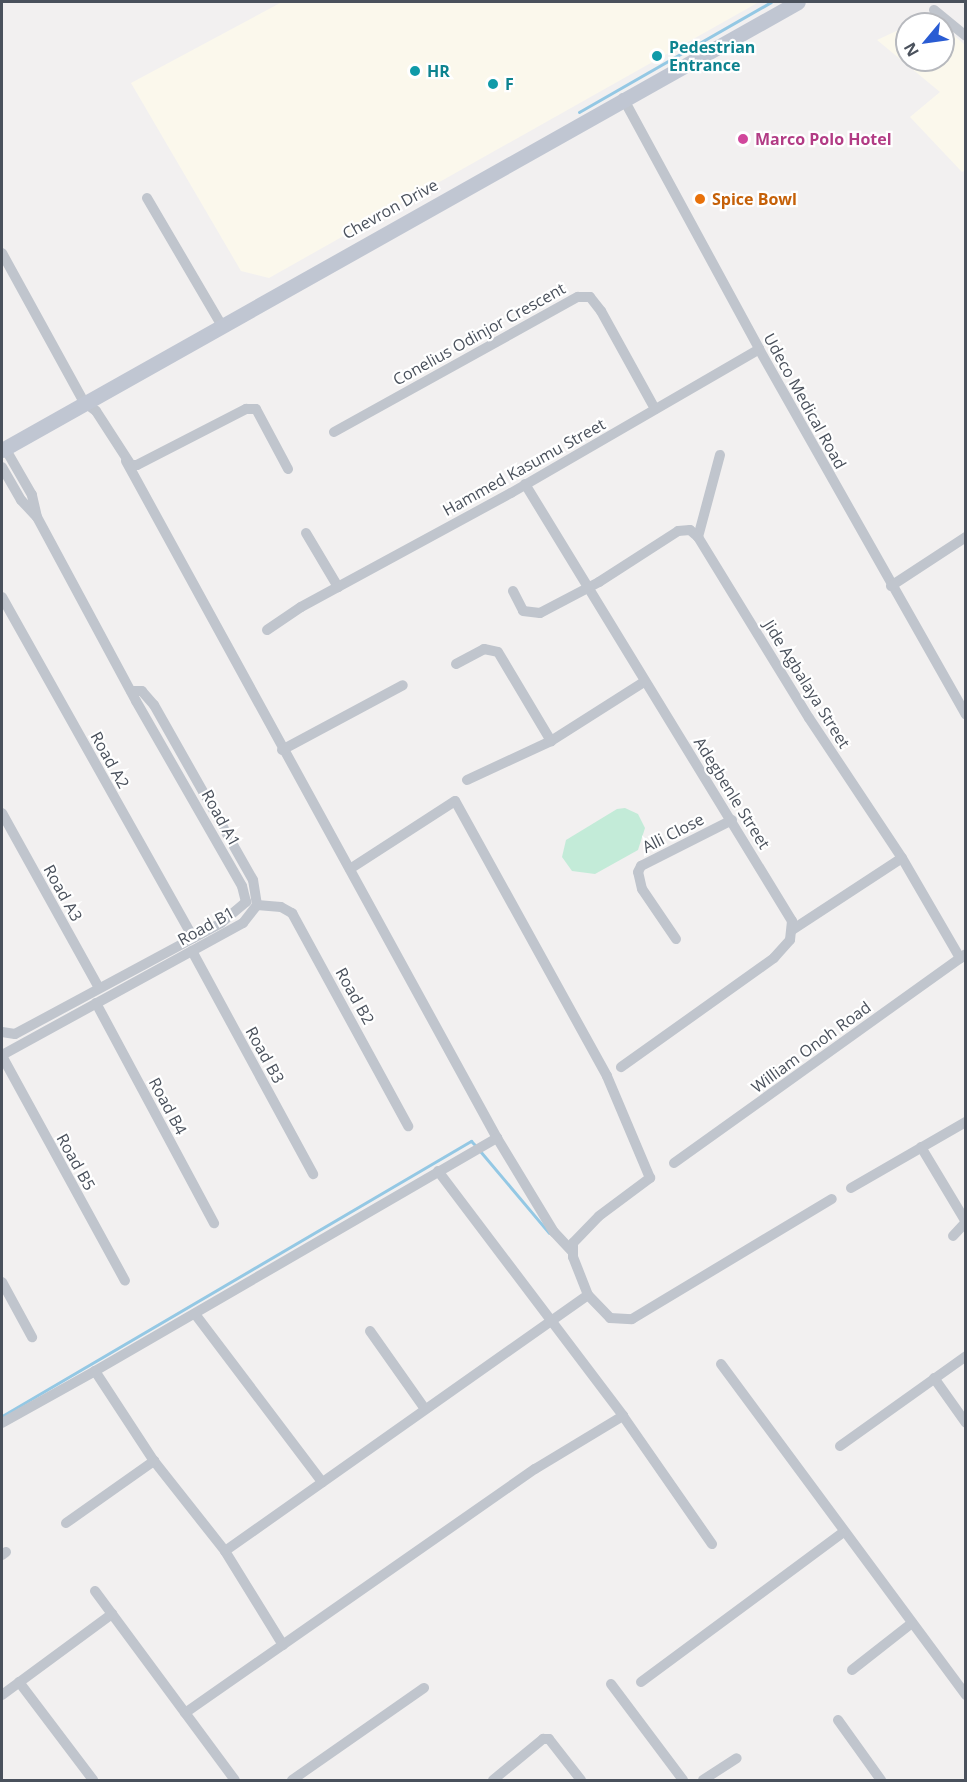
<!DOCTYPE html>
<style>
body{margin:0}
#map{position:relative;width:967px;height:1782px;overflow:hidden;background:#f2f0f0;font-family:"Open Sans",sans-serif}
div>[style]{position:absolute}
.commercial>*{inset:0;background:#fbf8ec}
.green>*{inset:0;background:#c3ebd8}
.stream>*{height:3px;margin:-1.5px;padding:0 1.5px;transform-origin:1.5px;border-radius:1.5px;background:#94c8e4}
.street>*{height:10px;margin:-5px;padding:0 5px;transform-origin:5px;border-radius:5px;background:#c0c5cd}
.secondary>*{height:15px;margin:-7.5px;padding:0 7.5px;transform-origin:7.5px;border-radius:7.5px;background:#c0c6d2}
.dots>*{width:16px;height:16px;translate:-50% -50%;box-sizing:border-box;border:3px solid #fff;border-radius:50%}
span{translate:-50% -50%;white-space:nowrap;text-align:center;line-height:1.15;-webkit-text-stroke:4.5px #fff;paint-order:stroke}
.culture-label{font-size:16px;color:#0d838f;font-weight:700}
.left{translate:0 -50%;text-align:left}
.hotel-label{font-size:16px;color:#b23c85;font-weight:700}
.food-label{font-size:16px;color:#c56008;font-weight:700}
.street-label{font-size:16px;color:#4a515c}
.frame{position:absolute;inset:0;border:3px solid #4a515c;pointer-events:none}
.north{position:absolute;left:895px;top:12px;width:60px;height:60px;box-sizing:border-box;background:#fff;border:2px solid #b7b9be;border-radius:50%;rotate:241deg;font-size:16px;font-weight:700;line-height:24px;text-align:center;color:#4a515c}
.north::after{content:'';display:block;margin:auto;width:21px;height:27px;background:#2a5cd3;clip-path:polygon(50% 0,100% 100%,50% 72%,0 100%)}
</style>
<div id="map">
<div class="commercial">
<i style="clip-path:polygon(282px 2px,759px 2px,269px 278px,241px 271px,131px 83px)"></i>
<i style="clip-path:polygon(907px 26px,907px 60px,943px 60px,943px 26px,965px 45px,966px 170px,962px 172px,910px 117px,940px 92px,877px 40px)"></i>
</div>
<div class="green">
<i style="clip-path:polygon(625px 808px,638px 814px,645px 828px,638px 850px,595px 874px,572px 871px,562px 857px,566px 840px,617px 809px)"></i>
</div>
<div class="stream">
<i style="left:579px;top:112px;width:221px;rotate:-29.8deg"></i>
<i style="left:480px;top:1151px;width:107px;rotate:49.9deg"></i>
<i style="left:2px;top:1416px;width:544px;rotate:-30.39deg"></i>
<i style="left:471px;top:1141px;width:7px;rotate:45deg"></i>
</div>
<div class="street">
<i style="left:934px;top:10px;width:41px;rotate:39.1deg"></i>
<i style="left:623px;top:98px;width:285px;rotate:61.5deg"></i>
<i style="left:759px;top:349px;width:420px;rotate:60.5deg"></i>
<i style="left:147px;top:198px;width:146px;rotate:59.6deg"></i>
<i style="left:2px;top:253px;width:170px;rotate:61.2deg"></i>
<i style="left:84px;top:402px;width:15px;rotate:37deg"></i>
<i style="left:96px;top:411px;width:64px;rotate:57.1deg"></i>
<i style="left:131px;top:465px;width:6px"></i>
<i style="left:137px;top:465px;width:123px;rotate:-27.2deg"></i>
<i style="left:246px;top:409px;width:10px"></i>
<i style="left:256px;top:409px;width:68px;rotate:61.9deg"></i>
<i style="left:334px;top:432px;width:279px;rotate:-29deg"></i>
<i style="left:578px;top:297px;width:12px"></i>
<i style="left:590px;top:297px;width:18px;rotate:52deg"></i>
<i style="left:601px;top:311px;width:112px;rotate:61.1deg"></i>
<i style="left:126px;top:461px;width:772px;rotate:61.28deg"></i>
<i style="left:497px;top:1138px;width:110px;rotate:58.8deg"></i>
<i style="left:554px;top:1232px;width:25px;rotate:47deg"></i>
<i style="left:2px;top:467px;width:38px;rotate:60deg"></i>
<i style="left:21px;top:500px;width:23px;rotate:47deg"></i>
<i style="left:525px;top:484px;width:512px;rotate:58.58deg"></i>
<i style="left:792px;top:921px;width:19px;rotate:96deg"></i>
<i style="left:790px;top:940px;width:24px;rotate:132deg"></i>
<i style="left:774px;top:958px;width:188px;rotate:144.5deg"></i>
<i style="left:306px;top:533px;width:63px;rotate:59.3deg"></i>
<i style="left:698px;top:537px;width:85px;rotate:-75deg"></i>
<i style="left:891px;top:586px;width:90px;rotate:-33.2deg"></i>
<i style="left:513px;top:591px;width:22px;rotate:63deg"></i>
<i style="left:523px;top:611px;width:17px;rotate:7deg"></i>
<i style="left:540px;top:613px;width:67px;rotate:-27.7deg"></i>
<i style="left:599px;top:582px;width:94px;rotate:-32.8deg"></i>
<i style="left:678px;top:531px;width:12px;rotate:-5deg"></i>
<i style="left:690px;top:530px;width:11px;rotate:41deg"></i>
<i style="left:698px;top:537px;width:212px;rotate:58.5deg"></i>
<i style="left:809px;top:718px;width:168px;rotate:56.4deg"></i>
<i style="left:902px;top:858px;width:116px;rotate:59.9deg"></i>
<i style="left:2px;top:597px;width:391px;rotate:60.7deg"></i>
<i style="left:267px;top:630px;width:41px;rotate:-34.1deg"></i>
<i style="left:301px;top:607px;width:239px;rotate:-28.5deg"></i>
<i style="left:511px;top:493px;width:287px;rotate:-30.1deg"></i>
<i style="left:456px;top:664px;width:32px;rotate:-28deg"></i>
<i style="left:484px;top:649px;width:14px;rotate:12deg"></i>
<i style="left:498px;top:652px;width:104px;rotate:59.2deg"></i>
<i style="left:282px;top:750px;width:137px;rotate:-28.2deg"></i>
<i style="left:467px;top:780px;width:93px;rotate:-24.9deg"></i>
<i style="left:551px;top:741px;width:110px;rotate:-32.4deg"></i>
<i style="left:2px;top:813px;width:200px;rotate:61deg"></i>
<i style="left:257px;top:905px;width:24px;rotate:5deg"></i>
<i style="left:281px;top:907px;width:13px;rotate:29deg"></i>
<i style="left:292px;top:913px;width:243px;rotate:61.4deg"></i>
<i style="left:792px;top:930px;width:131px;rotate:-33.2deg"></i>
<i style="left:676px;top:939px;width:60px;rotate:-124.2deg"></i>
<i style="left:642px;top:889px;width:17px;rotate:-103deg"></i>
<i style="left:638px;top:872px;width:7px;rotate:-63deg"></i>
<i style="left:641px;top:866px;width:102px;rotate:-26.8deg"></i>
<i style="left:192px;top:951px;width:254px;rotate:61.5deg"></i>
<i style="left:96px;top:1003px;width:250px;rotate:61.8deg"></i>
<i style="left:2px;top:1032px;width:13px;rotate:9deg"></i>
<i style="left:15px;top:1034px;width:234px;rotate:-28.3deg"></i>
<i style="left:221px;top:923px;width:33px;rotate:-40deg"></i>
<i style="left:246px;top:902px;width:16px;rotate:-104deg"></i>
<i style="left:242px;top:886px;width:213px;rotate:-119.8deg"></i>
<i style="left:136px;top:701px;width:209px;rotate:-118.3deg"></i>
<i style="left:37px;top:517px;width:23px;rotate:-103deg"></i>
<i style="left:32px;top:495px;width:54px;rotate:-119.9deg"></i>
<i style="left:2px;top:1055px;width:275px;rotate:-28.7deg"></i>
<i style="left:243px;top:923px;width:23px;rotate:-52deg"></i>
<i style="left:257px;top:905px;width:25px;rotate:-99deg"></i>
<i style="left:253px;top:880px;width:201px;rotate:-119.5deg"></i>
<i style="left:154px;top:705px;width:18px;rotate:-131deg"></i>
<i style="left:142px;top:691px;width:11px;rotate:180deg"></i>
<i style="left:2px;top:1056px;width:256px;rotate:61.3deg"></i>
<i style="left:921px;top:1147px;width:87px;rotate:59deg"></i>
<i style="left:966px;top:1222px;width:19px;rotate:133deg"></i>
<i style="left:674px;top:1163px;width:358px;rotate:-35.6deg"></i>
<i style="left:438px;top:1171px;width:307px;rotate:52.9deg"></i>
<i style="left:623px;top:1416px;width:156px;rotate:55.2deg"></i>
<i style="left:851px;top:1188px;width:133px;rotate:-29.9deg"></i>
<i style="left:2px;top:1282px;width:63px;rotate:61.4deg"></i>
<i style="left:588px;top:1295px;width:32px;rotate:46deg"></i>
<i style="left:610px;top:1318px;width:22px;rotate:3deg"></i>
<i style="left:632px;top:1319px;width:233px;rotate:-31deg"></i>
<i style="left:195px;top:1314px;width:211px;rotate:52.9deg"></i>
<i style="left:370px;top:1331px;width:95px;rotate:54.8deg"></i>
<i style="left:721px;top:1364px;width:412px;rotate:53.5deg"></i>
<i style="left:95px;top:1371px;width:465px;rotate:-30.1deg"></i>
<i style="left:934px;top:1378px;width:55px;rotate:54.6deg"></i>
<i style="left:2px;top:1423px;width:107px;rotate:-29.2deg"></i>
<i style="left:95px;top:1371px;width:108px;rotate:56.8deg"></i>
<i style="left:154px;top:1461px;width:115px;rotate:51.7deg"></i>
<i style="left:840px;top:1446px;width:155px;rotate:-35.5deg"></i>
<i style="left:66px;top:1523px;width:108px;rotate:-35.2deg"></i>
<i style="left:2px;top:1555px;width:5px;rotate:-37deg"></i>
<i style="left:95px;top:1591px;width:235px;rotate:53.5deg"></i>
<i style="left:283px;top:1645px;width:110px;rotate:-121.7deg"></i>
<i style="left:225px;top:1551px;width:444px;rotate:-35.2deg"></i>
<i style="left:588px;top:1295px;width:41px;rotate:-111.5deg"></i>
<i style="left:573px;top:1257px;width:14px;rotate:-90deg"></i>
<i style="left:573px;top:1243px;width:37px;rotate:-46deg"></i>
<i style="left:599px;top:1216px;width:64px;rotate:-36.7deg"></i>
<i style="left:650px;top:1178px;width:111px;rotate:-112.9deg"></i>
<i style="left:607px;top:1076px;width:314px;rotate:-118.9deg"></i>
<i style="left:455px;top:801px;width:125px;rotate:147.1deg"></i>
<i style="left:852px;top:1670px;width:76px;rotate:-38.1deg"></i>
<i style="left:19px;top:1682px;width:123px;rotate:52.9deg"></i>
<i style="left:641px;top:1682px;width:252px;rotate:-36.5deg"></i>
<i style="left:611px;top:1684px;width:120px;rotate:53.1deg"></i>
<i style="left:2px;top:1695px;width:137px;rotate:-36.4deg"></i>
<i style="left:185px;top:1713px;width:427px;rotate:-34.9deg"></i>
<i style="left:535px;top:1469px;width:103px;rotate:-31.1deg"></i>
<i style="left:838px;top:1720px;width:74px;rotate:54.4deg"></i>
<i style="left:292px;top:1780px;width:161px;rotate:-34.9deg"></i>
<i style="left:493px;top:1780px;width:65px;rotate:-39.4deg"></i>
<i style="left:543px;top:1739px;width:6px"></i>
<i style="left:549px;top:1739px;width:52px;rotate:52deg"></i>
<i style="left:703px;top:1780px;width:40px;rotate:-32.9deg"></i>
</div>
<div class="secondary">
<i style="left:2px;top:450px;width:913px;rotate:-29.37deg"></i>
</div>
<div class="dots">
<i style="left:657px;top:56px;background:#0f9aa8"></i>
<i style="left:415px;top:71px;background:#0f9aa8"></i>
<i style="left:493px;top:84px;background:#0f9aa8"></i>
<i style="left:743px;top:139px;background:#d1479c"></i>
<i style="left:700px;top:199px;background:#e8710a"></i>
</div>
<div class="culture-label">
<span class="left" style="left:669px;top:56px">Pedestrian<br>Entrance</span>
<span class="left" style="left:427px;top:71px">HR</span>
<span class="left" style="left:505px;top:84px">F</span>
</div>
<div class="hotel-label">
<span class="left" style="left:755px;top:139px">Marco Polo Hotel</span>
</div>
<div class="food-label">
<span class="left" style="left:712px;top:199px">Spice Bowl</span>
</div>
<div class="street-label">
<span style="left:390px;top:209px;rotate:-29deg">Chevron Drive</span>
<span style="left:479px;top:334px;rotate:-29deg">Conelius Odinjor Crescent</span>
<span style="left:805px;top:401px;rotate:61deg">Udeco Medical Road</span>
<span style="left:524px;top:467px;rotate:-29deg">Hammed Kasumu Street</span>
<span style="left:807px;top:684px;rotate:58deg">Jide Agbalaya Street</span>
<span style="left:110px;top:760px;rotate:61deg">Road A2</span>
<span style="left:732px;top:793px;rotate:58deg">Adegbenle Street</span>
<span style="left:221px;top:818px;rotate:61deg">Road A1</span>
<span style="left:673px;top:833px;rotate:-27deg">Alli Close</span>
<span style="left:63px;top:893px;rotate:61deg">Road A3</span>
<span style="left:206px;top:926px;rotate:-29deg">Road B1</span>
<span style="left:355px;top:996px;rotate:61deg">Road B2</span>
<span style="left:811px;top:1047px;rotate:-36deg">William Onoh Road</span>
<span style="left:265px;top:1055px;rotate:61deg">Road B3</span>
<span style="left:168px;top:1106px;rotate:62deg">Road B4</span>
<span style="left:76px;top:1162px;rotate:61deg">Road B5</span>
</div>
<div class="frame"></div>
<div class="north">N</div>
</div>
